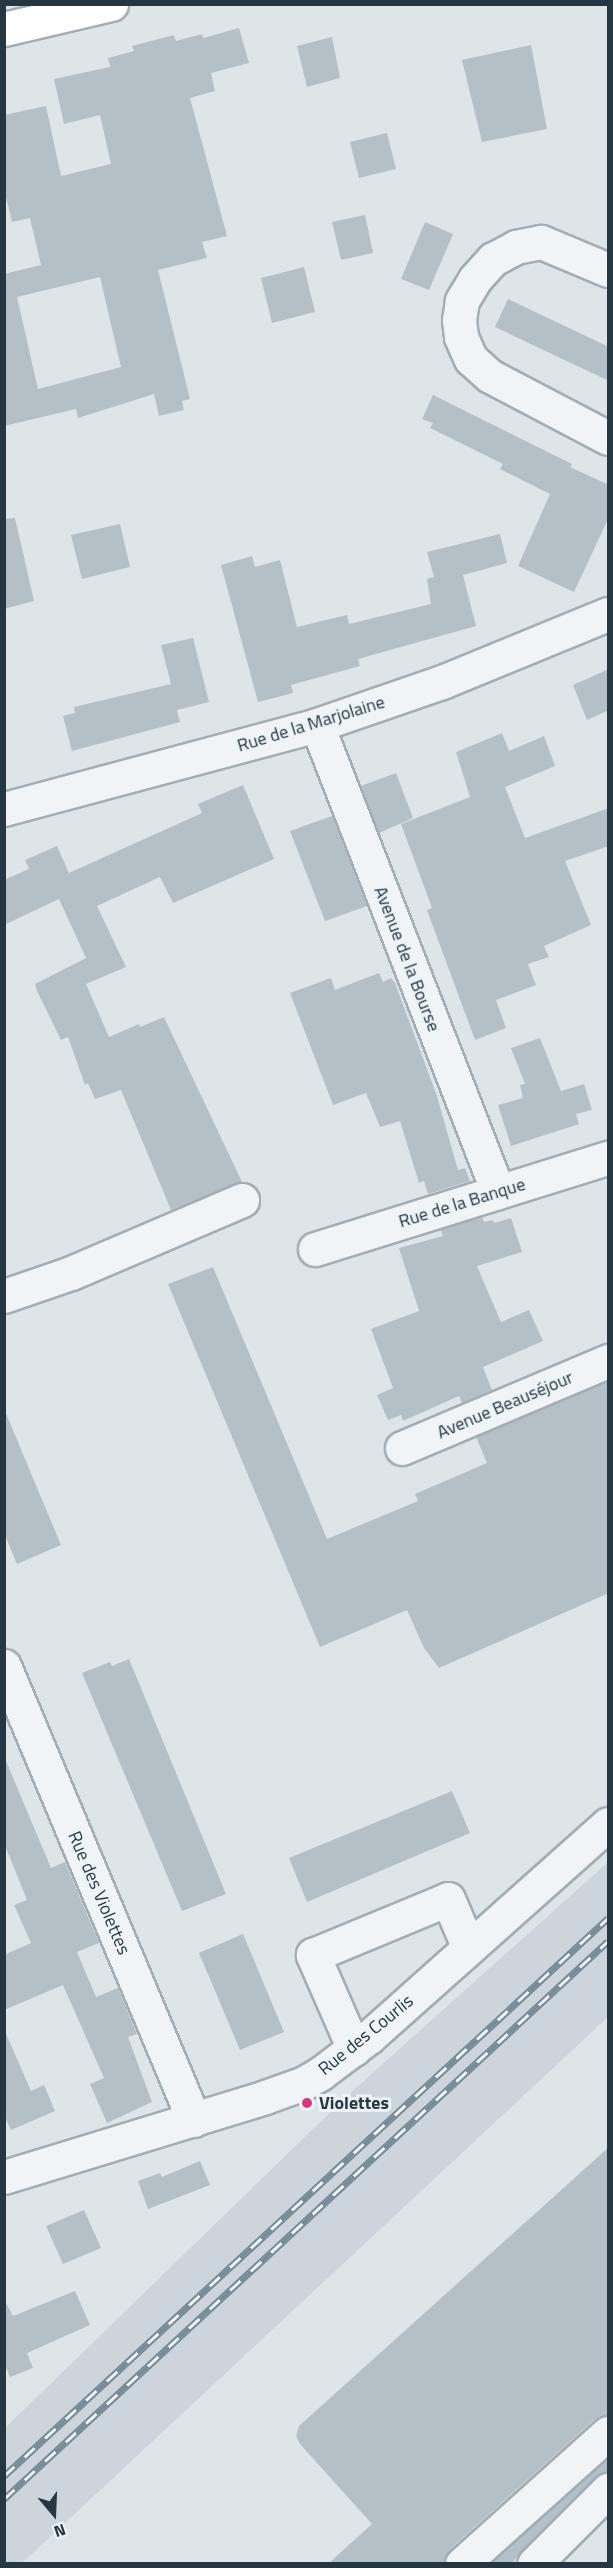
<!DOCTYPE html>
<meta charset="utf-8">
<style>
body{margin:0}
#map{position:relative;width:613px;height:2568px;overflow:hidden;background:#dee5e9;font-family:"Titillium Web",sans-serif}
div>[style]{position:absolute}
.built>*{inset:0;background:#cbd5db}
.building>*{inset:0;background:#b4c0c6}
.roads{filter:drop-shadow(2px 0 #a3adb3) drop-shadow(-2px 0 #a3adb3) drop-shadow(0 2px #a3adb3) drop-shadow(0 -2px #a3adb3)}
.minor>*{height:33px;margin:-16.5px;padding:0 16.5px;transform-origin:16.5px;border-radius:16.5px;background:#f1f4f7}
.major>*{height:33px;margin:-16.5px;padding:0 16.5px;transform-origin:16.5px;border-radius:16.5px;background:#fff}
.rail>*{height:7px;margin-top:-3.5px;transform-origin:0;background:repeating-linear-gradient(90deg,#edf3f6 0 14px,#768994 0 28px);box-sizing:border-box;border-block:2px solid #768994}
.dots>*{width:16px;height:16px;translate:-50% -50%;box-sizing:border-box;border:3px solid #edf3f6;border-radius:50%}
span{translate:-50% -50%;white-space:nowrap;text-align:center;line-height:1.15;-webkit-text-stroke:6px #edf3f6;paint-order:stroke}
.street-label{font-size:18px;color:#263741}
.poi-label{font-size:18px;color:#263741;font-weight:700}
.left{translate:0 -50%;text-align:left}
.frame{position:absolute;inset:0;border:6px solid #263741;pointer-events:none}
.north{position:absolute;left:24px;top:2484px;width:60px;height:60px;-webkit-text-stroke:4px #edf3f6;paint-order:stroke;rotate:161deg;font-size:16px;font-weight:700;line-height:24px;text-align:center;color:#263741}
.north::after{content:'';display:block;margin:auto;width:21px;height:27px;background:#263741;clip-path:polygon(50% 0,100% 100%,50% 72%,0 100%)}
</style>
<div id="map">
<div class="built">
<i style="clip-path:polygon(608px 1862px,608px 2017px,22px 2563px,5px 2563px,5px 2428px,347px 2096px)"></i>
</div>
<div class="building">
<i style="clip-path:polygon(evenodd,239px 28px,249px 63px,211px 73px,215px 91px,190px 98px,227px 236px,202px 242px,207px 258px,158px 270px,190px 399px,182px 401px,184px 410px,159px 416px,154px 394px,78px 418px,76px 409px,4px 426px,4px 274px,41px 265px,30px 218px,12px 222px,4px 189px,4px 115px,46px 106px,61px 176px,111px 164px,100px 115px,64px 124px,54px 79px,110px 67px,108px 58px,134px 51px,132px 46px,174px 35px,176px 41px,202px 34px,203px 38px,239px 28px,100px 277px,121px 367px,38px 389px,17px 297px,100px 277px)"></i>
<i style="clip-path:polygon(332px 37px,340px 78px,307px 87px,297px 46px)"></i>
<i style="clip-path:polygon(531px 45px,547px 129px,482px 142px,462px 60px)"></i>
<i style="clip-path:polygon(387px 133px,396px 169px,359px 178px,350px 142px)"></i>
<i style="clip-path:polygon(365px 215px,373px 253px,341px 260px,332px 222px)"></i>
<i style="clip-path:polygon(425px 222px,453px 234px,429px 290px,401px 279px)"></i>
<i style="clip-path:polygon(304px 267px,315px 312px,272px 323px,261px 278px)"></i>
<i style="clip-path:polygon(508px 299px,609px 347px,609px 381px,495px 327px)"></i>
<i style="clip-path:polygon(433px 395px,572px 464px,570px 467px,609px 485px,609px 517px,574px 592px,518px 566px,550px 494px,500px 469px,503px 464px,430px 428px,433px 423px,422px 419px)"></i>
<i style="clip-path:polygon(15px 518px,34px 601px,4px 609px,4px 519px)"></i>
<i style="clip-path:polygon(120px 524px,130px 567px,82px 579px,71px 535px)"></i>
<i style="clip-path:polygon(500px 534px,507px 563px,463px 575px,476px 626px,358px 659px,360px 666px,291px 685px,293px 693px,258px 702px,221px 565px,252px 556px,255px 567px,280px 560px,297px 627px,347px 615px,349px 624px,431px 604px,427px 579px,434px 577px,427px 552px)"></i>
<i style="clip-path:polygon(193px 638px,209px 702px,177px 710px,180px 722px,72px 751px,63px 716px,75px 713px,74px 707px,171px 684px,161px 645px)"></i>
<i style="clip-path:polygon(609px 669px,609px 710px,587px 720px,573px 685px)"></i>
<i style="clip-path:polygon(502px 733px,509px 751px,544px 736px,555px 766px,505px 787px,525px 838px,609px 808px,609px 846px,565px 861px,591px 925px,544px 946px,549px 957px,528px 964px,536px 985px,496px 1000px,506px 1028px,475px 1040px,427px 910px,432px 908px,401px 824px,470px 797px,456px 752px)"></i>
<i style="clip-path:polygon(396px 773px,413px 818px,379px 833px,361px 786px)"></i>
<i style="clip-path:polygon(243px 785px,274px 859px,173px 903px,160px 877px,97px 906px,126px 967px,86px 984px,109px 1037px,139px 1024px,140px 1027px,164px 1017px,242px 1182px,171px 1210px,121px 1090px,95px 1099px,88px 1083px,85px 1085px,68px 1037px,61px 1040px,37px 991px,35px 984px,86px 958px,59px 899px,4px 925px,4px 880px,29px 869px,25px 860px,57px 846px,69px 873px,202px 813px,198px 804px)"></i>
<i style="clip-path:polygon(332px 816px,367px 906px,325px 921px,290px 831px)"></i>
<i style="clip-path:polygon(379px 973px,383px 982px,391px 978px,395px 983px,437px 1096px,458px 1170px,465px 1168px,470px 1181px,428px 1194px,424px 1181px,419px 1183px,400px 1121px,380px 1127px,366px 1093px,333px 1105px,290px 993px,331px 978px,335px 990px)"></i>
<i style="clip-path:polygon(540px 1038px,561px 1091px,584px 1084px,592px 1110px,576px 1114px,579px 1124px,511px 1146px,498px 1105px,523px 1098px,520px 1085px,525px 1084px,511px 1048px)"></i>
<i style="clip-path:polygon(482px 1217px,484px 1222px,493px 1220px,494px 1223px,511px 1218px,522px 1252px,477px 1266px,501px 1322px,529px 1310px,543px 1341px,483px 1367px,492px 1390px,462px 1403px,459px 1396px,403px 1421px,401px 1415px,388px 1420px,377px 1395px,393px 1388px,371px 1329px,419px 1311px,399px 1248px,443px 1236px,441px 1230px)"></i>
<i style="clip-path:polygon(213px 1267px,327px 1539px,418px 1501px,415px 1494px,487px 1463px,476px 1437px,609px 1381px,609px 1593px,439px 1668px,424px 1648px,407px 1610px,320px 1647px,168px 1284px)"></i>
<i style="clip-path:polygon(5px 1411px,61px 1545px,17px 1564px,4px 1533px)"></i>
<i style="clip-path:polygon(129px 1659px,226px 1894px,182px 1911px,82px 1673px,110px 1662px,112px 1666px)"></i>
<i style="clip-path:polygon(4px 1756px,51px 1868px,65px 1862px,99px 1943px,77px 1952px,96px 1997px,118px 1988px,137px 2034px,128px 2037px,152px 2102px,107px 2123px,90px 2084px,104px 2078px,63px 1985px,4px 2010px,4px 1955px,31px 1943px,14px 1905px,27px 1900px,4px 1843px)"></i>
<i style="clip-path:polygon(452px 1791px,470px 1833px,307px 1902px,289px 1858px)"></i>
<i style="clip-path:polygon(243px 1934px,284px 2032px,240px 2050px,199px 1953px)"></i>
<i style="clip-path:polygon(4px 2029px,31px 2091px,44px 2085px,55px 2111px,11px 2130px,4px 2115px)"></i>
<i style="clip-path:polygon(609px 2147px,609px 2415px,595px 2419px,449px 2550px,444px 2564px,328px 2564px,372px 2524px,300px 2444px,296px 2436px,299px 2426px)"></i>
<i style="clip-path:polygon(200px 2161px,210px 2185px,148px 2209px,138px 2181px,160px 2173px,162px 2177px)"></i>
<i style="clip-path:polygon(84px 2210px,101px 2248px,63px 2264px,46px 2226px)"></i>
<i style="clip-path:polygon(75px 2291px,90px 2325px,27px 2353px,33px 2368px,10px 2377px,4px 2363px,4px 2299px,13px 2316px)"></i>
<i style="clip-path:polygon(609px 2458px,609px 2472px,595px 2477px,521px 2551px,512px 2564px,491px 2564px)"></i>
</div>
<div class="roads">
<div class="minor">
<i style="left:608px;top:270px;width:73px;rotate:-157.3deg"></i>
<i style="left:541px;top:242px;width:25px;rotate:169deg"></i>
<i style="left:516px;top:247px;width:26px;rotate:152deg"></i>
<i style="left:493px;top:259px;width:27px;rotate:132deg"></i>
<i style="left:475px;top:279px;width:26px;rotate:121deg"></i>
<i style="left:462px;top:301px;width:19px;rotate:99deg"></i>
<i style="left:459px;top:320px;width:17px;rotate:83deg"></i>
<i style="left:461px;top:337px;width:24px;rotate:66deg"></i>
<i style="left:471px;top:359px;width:25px;rotate:42deg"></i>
<i style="left:490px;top:376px;width:133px;rotate:27.7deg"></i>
<i style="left:317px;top:725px;width:501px;rotate:68.81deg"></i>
<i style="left:4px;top:809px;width:324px;rotate:-15deg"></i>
<i style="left:317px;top:725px;width:132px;rotate:-19deg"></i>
<i style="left:442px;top:682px;width:179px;rotate:-22.3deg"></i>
<i style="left:315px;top:1249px;width:307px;rotate:-17.3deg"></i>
<i style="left:4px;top:1296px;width:71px;rotate:-18.9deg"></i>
<i style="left:71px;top:1273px;width:186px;rotate:-23.1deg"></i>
<i style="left:402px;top:1448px;width:224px;rotate:-22.9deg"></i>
<i style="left:4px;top:1666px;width:492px;rotate:67.3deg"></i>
<i style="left:354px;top:2049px;width:103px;rotate:-113.6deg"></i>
<i style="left:313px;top:1955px;width:146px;rotate:-22.5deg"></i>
<i style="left:448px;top:1899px;width:53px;rotate:66.8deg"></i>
<i style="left:4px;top:2177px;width:273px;rotate:-17deg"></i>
<i style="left:265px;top:2097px;width:41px;rotate:-19.7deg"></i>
<i style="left:304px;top:2083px;width:20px;rotate:-30deg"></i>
<i style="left:321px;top:2073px;width:60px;rotate:-36.9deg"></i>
<i style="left:369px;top:2037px;width:320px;rotate:-41.7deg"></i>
<i style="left:462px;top:2564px;width:196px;rotate:-41.9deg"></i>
<i style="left:534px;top:2564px;width:105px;rotate:-45deg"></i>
</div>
<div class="major">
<i style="left:4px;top:29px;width:110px;rotate:-13.2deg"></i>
</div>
</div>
<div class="rail">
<i style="left:4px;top:2476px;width:822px;rotate:-42.73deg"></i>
<i style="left:4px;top:2499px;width:822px;rotate:-42.73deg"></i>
</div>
<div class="dots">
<i style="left:307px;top:2103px;background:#d9377d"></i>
</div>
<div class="street-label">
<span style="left:311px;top:724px;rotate:-17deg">Rue de la Marjolaine</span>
<span style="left:407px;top:959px;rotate:69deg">Avenue de la Bourse</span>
<span style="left:462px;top:1203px;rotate:-17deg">Rue de la Banque</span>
<span style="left:505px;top:1405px;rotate:-23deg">Avenue Beauséjour</span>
<span style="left:99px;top:1893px;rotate:67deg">Rue des Violettes</span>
<span style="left:366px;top:2035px;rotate:-39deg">Rue des Courlis</span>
</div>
<div class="poi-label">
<span class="left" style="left:319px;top:2103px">Violettes</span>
</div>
<div class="frame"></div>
<div class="north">N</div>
</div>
